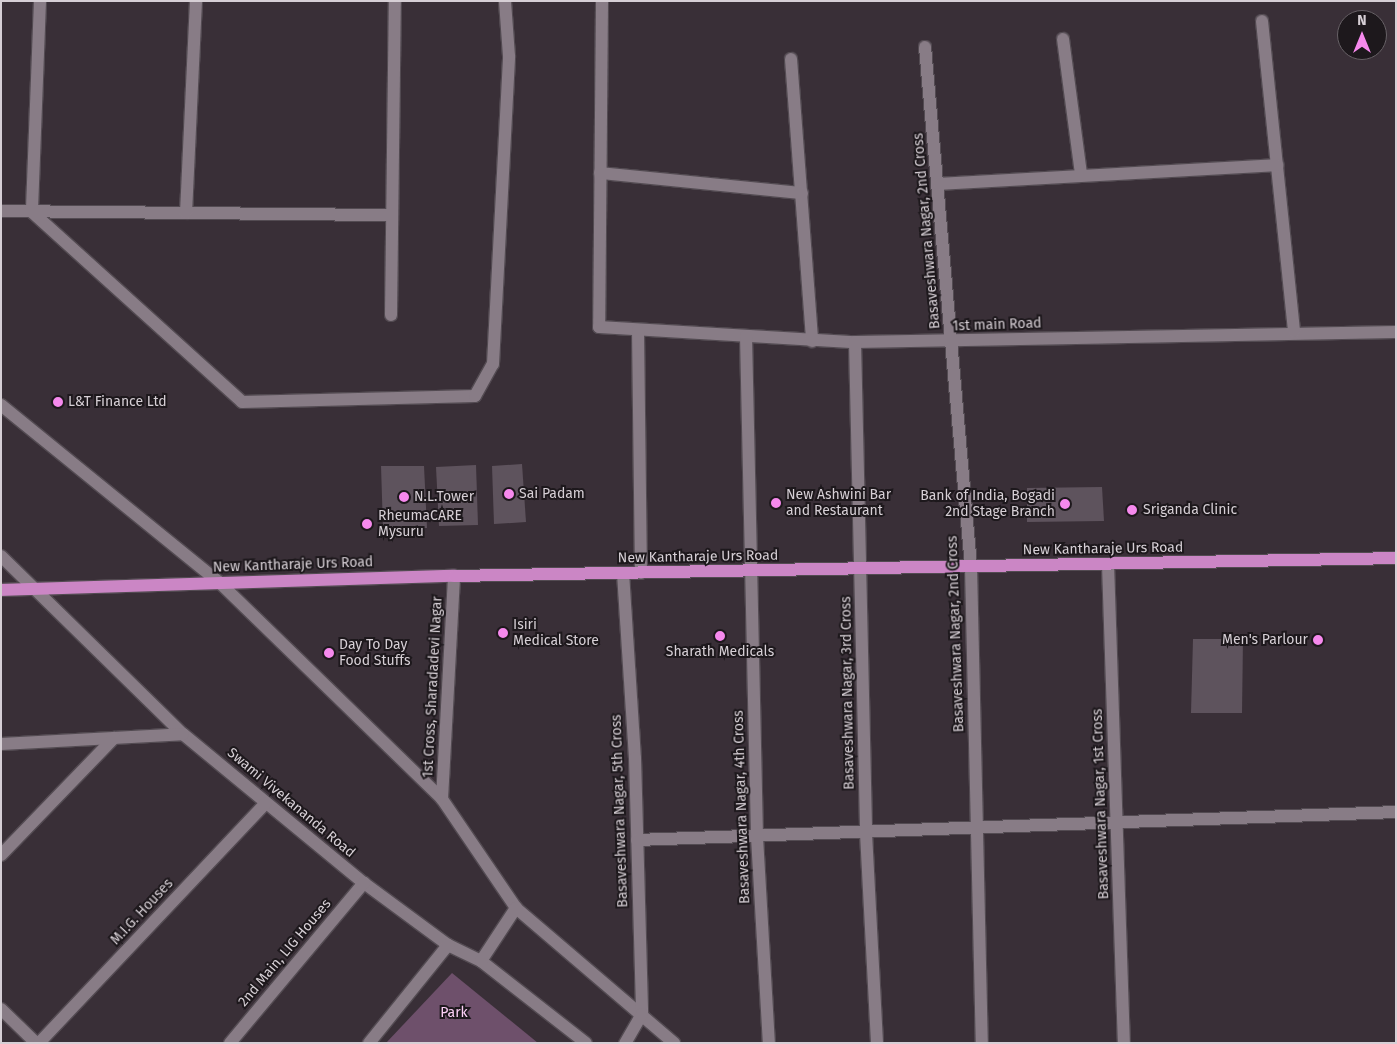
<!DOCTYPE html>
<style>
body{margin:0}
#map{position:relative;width:1397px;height:1044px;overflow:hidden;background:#392f37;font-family:"Fira Sans",sans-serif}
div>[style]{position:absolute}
.green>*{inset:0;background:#6e506b}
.building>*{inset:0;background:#5e535d}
.roads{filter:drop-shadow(1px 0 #534b52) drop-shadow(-1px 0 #534b52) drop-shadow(0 1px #534b52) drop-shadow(0 -1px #534b52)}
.minor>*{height:12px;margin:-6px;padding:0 6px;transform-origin:6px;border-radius:6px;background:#887c86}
.major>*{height:12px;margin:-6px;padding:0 6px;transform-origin:6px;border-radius:6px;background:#cb86c5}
.dots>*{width:14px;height:14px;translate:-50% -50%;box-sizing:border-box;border:2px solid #1d181c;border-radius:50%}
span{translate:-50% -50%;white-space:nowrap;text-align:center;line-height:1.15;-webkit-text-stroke:4px #1d181c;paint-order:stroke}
.street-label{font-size:14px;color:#d6cfd5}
.poi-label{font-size:14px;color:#d6cfd5}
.left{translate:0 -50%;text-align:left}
.right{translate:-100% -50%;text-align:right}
.park-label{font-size:14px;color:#fdd0f7}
.frame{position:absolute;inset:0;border:2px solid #d6cfd5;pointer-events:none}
.north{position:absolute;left:1337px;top:10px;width:50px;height:50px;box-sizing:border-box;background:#1d181c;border:1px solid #676166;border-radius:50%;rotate:0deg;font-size:14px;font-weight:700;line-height:20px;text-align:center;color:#d6cfd5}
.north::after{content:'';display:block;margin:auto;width:18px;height:22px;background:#f689ed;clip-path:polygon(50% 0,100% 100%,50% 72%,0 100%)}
</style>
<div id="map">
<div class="green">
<i style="clip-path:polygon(452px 973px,538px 1043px,386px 1043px)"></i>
</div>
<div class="building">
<i style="clip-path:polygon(522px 464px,526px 522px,494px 524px,492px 466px)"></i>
<i style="clip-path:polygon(476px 465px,478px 525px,439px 526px,436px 467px)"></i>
<i style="clip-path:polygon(381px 466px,424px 466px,427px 528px,383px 530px)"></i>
<i style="clip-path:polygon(1102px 487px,1104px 521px,1027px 522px,1027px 488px)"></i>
<i style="clip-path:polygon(1193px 639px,1243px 639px,1242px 713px,1191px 713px)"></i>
</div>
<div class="roads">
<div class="minor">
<i style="left:40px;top:1px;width:211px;rotate:92.2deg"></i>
<i style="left:32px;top:212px;width:283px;rotate:42.1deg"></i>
<i style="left:242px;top:402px;width:233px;rotate:-1.5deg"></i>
<i style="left:475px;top:396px;width:37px;rotate:-61deg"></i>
<i style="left:493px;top:364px;width:308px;rotate:-87deg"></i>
<i style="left:509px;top:56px;width:55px;rotate:-94.2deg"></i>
<i style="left:602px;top:1px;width:326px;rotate:90.5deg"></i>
<i style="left:599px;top:327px;width:256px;rotate:3.4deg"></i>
<i style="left:855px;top:342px;width:541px;rotate:-1.06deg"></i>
<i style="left:1262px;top:21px;width:312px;rotate:84.1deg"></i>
<i style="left:1063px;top:39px;width:136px;rotate:82.4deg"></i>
<i style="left:925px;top:47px;width:522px;rotate:84.94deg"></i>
<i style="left:971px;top:567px;width:476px;rotate:88.7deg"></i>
<i style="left:791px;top:59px;width:283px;rotate:85.7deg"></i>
<i style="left:600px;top:173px;width:203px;rotate:5.7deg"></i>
<i style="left:939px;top:184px;width:339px;rotate:-3.2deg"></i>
<i style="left:1px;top:211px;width:391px;rotate:0.6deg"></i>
<i style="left:186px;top:213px;width:212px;rotate:-87.3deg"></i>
<i style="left:391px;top:315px;width:314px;rotate:-89.3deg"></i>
<i style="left:638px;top:330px;width:243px;rotate:89.3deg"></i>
<i style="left:746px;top:336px;width:501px;rotate:88.74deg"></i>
<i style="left:757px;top:837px;width:206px;rotate:86.7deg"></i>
<i style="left:855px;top:342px;width:491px;rotate:88.7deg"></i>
<i style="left:866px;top:833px;width:210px;rotate:87deg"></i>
<i style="left:1px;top:405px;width:281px;rotate:39.1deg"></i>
<i style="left:219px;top:582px;width:311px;rotate:44.2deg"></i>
<i style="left:442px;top:799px;width:132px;rotate:55.8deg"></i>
<i style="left:516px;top:908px;width:208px;rotate:40.5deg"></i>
<i style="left:1px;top:556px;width:255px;rotate:44.4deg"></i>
<i style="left:183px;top:734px;width:234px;rotate:39.5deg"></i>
<i style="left:364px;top:883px;width:104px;rotate:36.4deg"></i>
<i style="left:448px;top:945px;width:37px;rotate:26deg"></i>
<i style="left:481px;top:961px;width:133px;rotate:38deg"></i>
<i style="left:1108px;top:564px;width:479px;rotate:88.1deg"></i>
<i style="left:623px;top:573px;width:185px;rotate:86.3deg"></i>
<i style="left:635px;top:758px;width:256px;rotate:88.4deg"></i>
<i style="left:642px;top:1014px;width:34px;rotate:120deg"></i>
<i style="left:1px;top:744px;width:182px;rotate:-3.1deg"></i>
<i style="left:442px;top:799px;width:223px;rotate:-86.9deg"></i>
<i style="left:637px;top:840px;width:760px;rotate:-2.11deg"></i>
<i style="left:1px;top:855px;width:163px;rotate:-46deg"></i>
<i style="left:481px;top:961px;width:64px;rotate:-56.6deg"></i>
<i style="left:1px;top:1009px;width:49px;rotate:44.2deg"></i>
<i style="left:39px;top:1043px;width:330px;rotate:-46.6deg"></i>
<i style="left:230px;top:1043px;width:209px;rotate:-50.1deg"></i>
<i style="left:369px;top:1043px;width:126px;rotate:-51.1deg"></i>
</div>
<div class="major">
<i style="left:1px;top:590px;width:453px;rotate:-1.8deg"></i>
<i style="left:454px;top:576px;width:942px;rotate:-1.09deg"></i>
</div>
</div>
<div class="dots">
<i style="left:58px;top:402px;background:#f689ed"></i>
<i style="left:509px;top:494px;background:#f689ed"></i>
<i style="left:404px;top:497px;background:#f689ed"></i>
<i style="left:776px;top:503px;background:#f689ed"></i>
<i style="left:1065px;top:504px;background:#f689ed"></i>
<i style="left:1132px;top:510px;background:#f689ed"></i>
<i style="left:367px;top:524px;background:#f689ed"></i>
<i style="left:503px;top:633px;background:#f689ed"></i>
<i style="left:720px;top:636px;background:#f689ed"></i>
<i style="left:1318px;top:640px;background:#f689ed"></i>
<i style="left:329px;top:653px;background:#f689ed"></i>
</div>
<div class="street-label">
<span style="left:927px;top:231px;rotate:-95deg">Basaveshwara Nagar, 2nd Cross</span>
<span style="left:997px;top:325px;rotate:-2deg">1st main Road</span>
<span style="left:1103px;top:549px;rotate:-1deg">New Kantharaje Urs Road</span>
<span style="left:698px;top:557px;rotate:-1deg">New Kantharaje Urs Road</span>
<span style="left:293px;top:565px;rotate:-2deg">New Kantharaje Urs Road</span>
<span style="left:956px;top:634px;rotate:-92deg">Basaveshwara Nagar, 2nd Cross</span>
<span style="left:433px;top:687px;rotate:-87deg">1st Cross, Sharadadevi Nagar</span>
<span style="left:848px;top:693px;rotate:-91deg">Basaveshwara Nagar, 3rd Cross</span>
<span style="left:291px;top:803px;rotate:40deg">Swami Vivekananda Road</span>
<span style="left:1101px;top:804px;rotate:-92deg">Basaveshwara Nagar, 1st Cross</span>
<span style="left:742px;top:807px;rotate:-92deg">Basaveshwara Nagar, 4th Cross</span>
<span style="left:620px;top:811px;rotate:-92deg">Basaveshwara Nagar, 5th Cross</span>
<span style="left:142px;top:912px;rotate:-47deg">M.I.G. Houses</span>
<span style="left:285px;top:953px;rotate:-50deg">2nd Main, LIG Houses</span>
</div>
<div class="poi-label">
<span class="left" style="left:68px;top:402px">L&amp;T Finance Ltd</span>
<span class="left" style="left:519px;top:494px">Sai Padam</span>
<span class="left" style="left:786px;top:503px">New Ashwini Bar<br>and Restaurant</span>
<span class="right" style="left:1055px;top:504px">Bank of India, Bogadi<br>2nd Stage Branch</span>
<span class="left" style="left:414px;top:497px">N.L.Tower</span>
<span class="left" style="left:1143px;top:510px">Sriganda Clinic</span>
<span class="left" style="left:378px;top:524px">RheumaCARE<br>Mysuru</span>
<span class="left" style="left:513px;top:633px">Isiri<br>Medical Store</span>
<span class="right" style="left:1308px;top:640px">Men's Parlour</span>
<span class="left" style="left:339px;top:653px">Day To Day<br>Food Stuffs</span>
<span style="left:720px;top:652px">Sharath Medicals</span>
</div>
<div class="park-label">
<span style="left:454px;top:1013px">Park</span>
</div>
<div class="frame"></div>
<div class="north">N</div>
</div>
